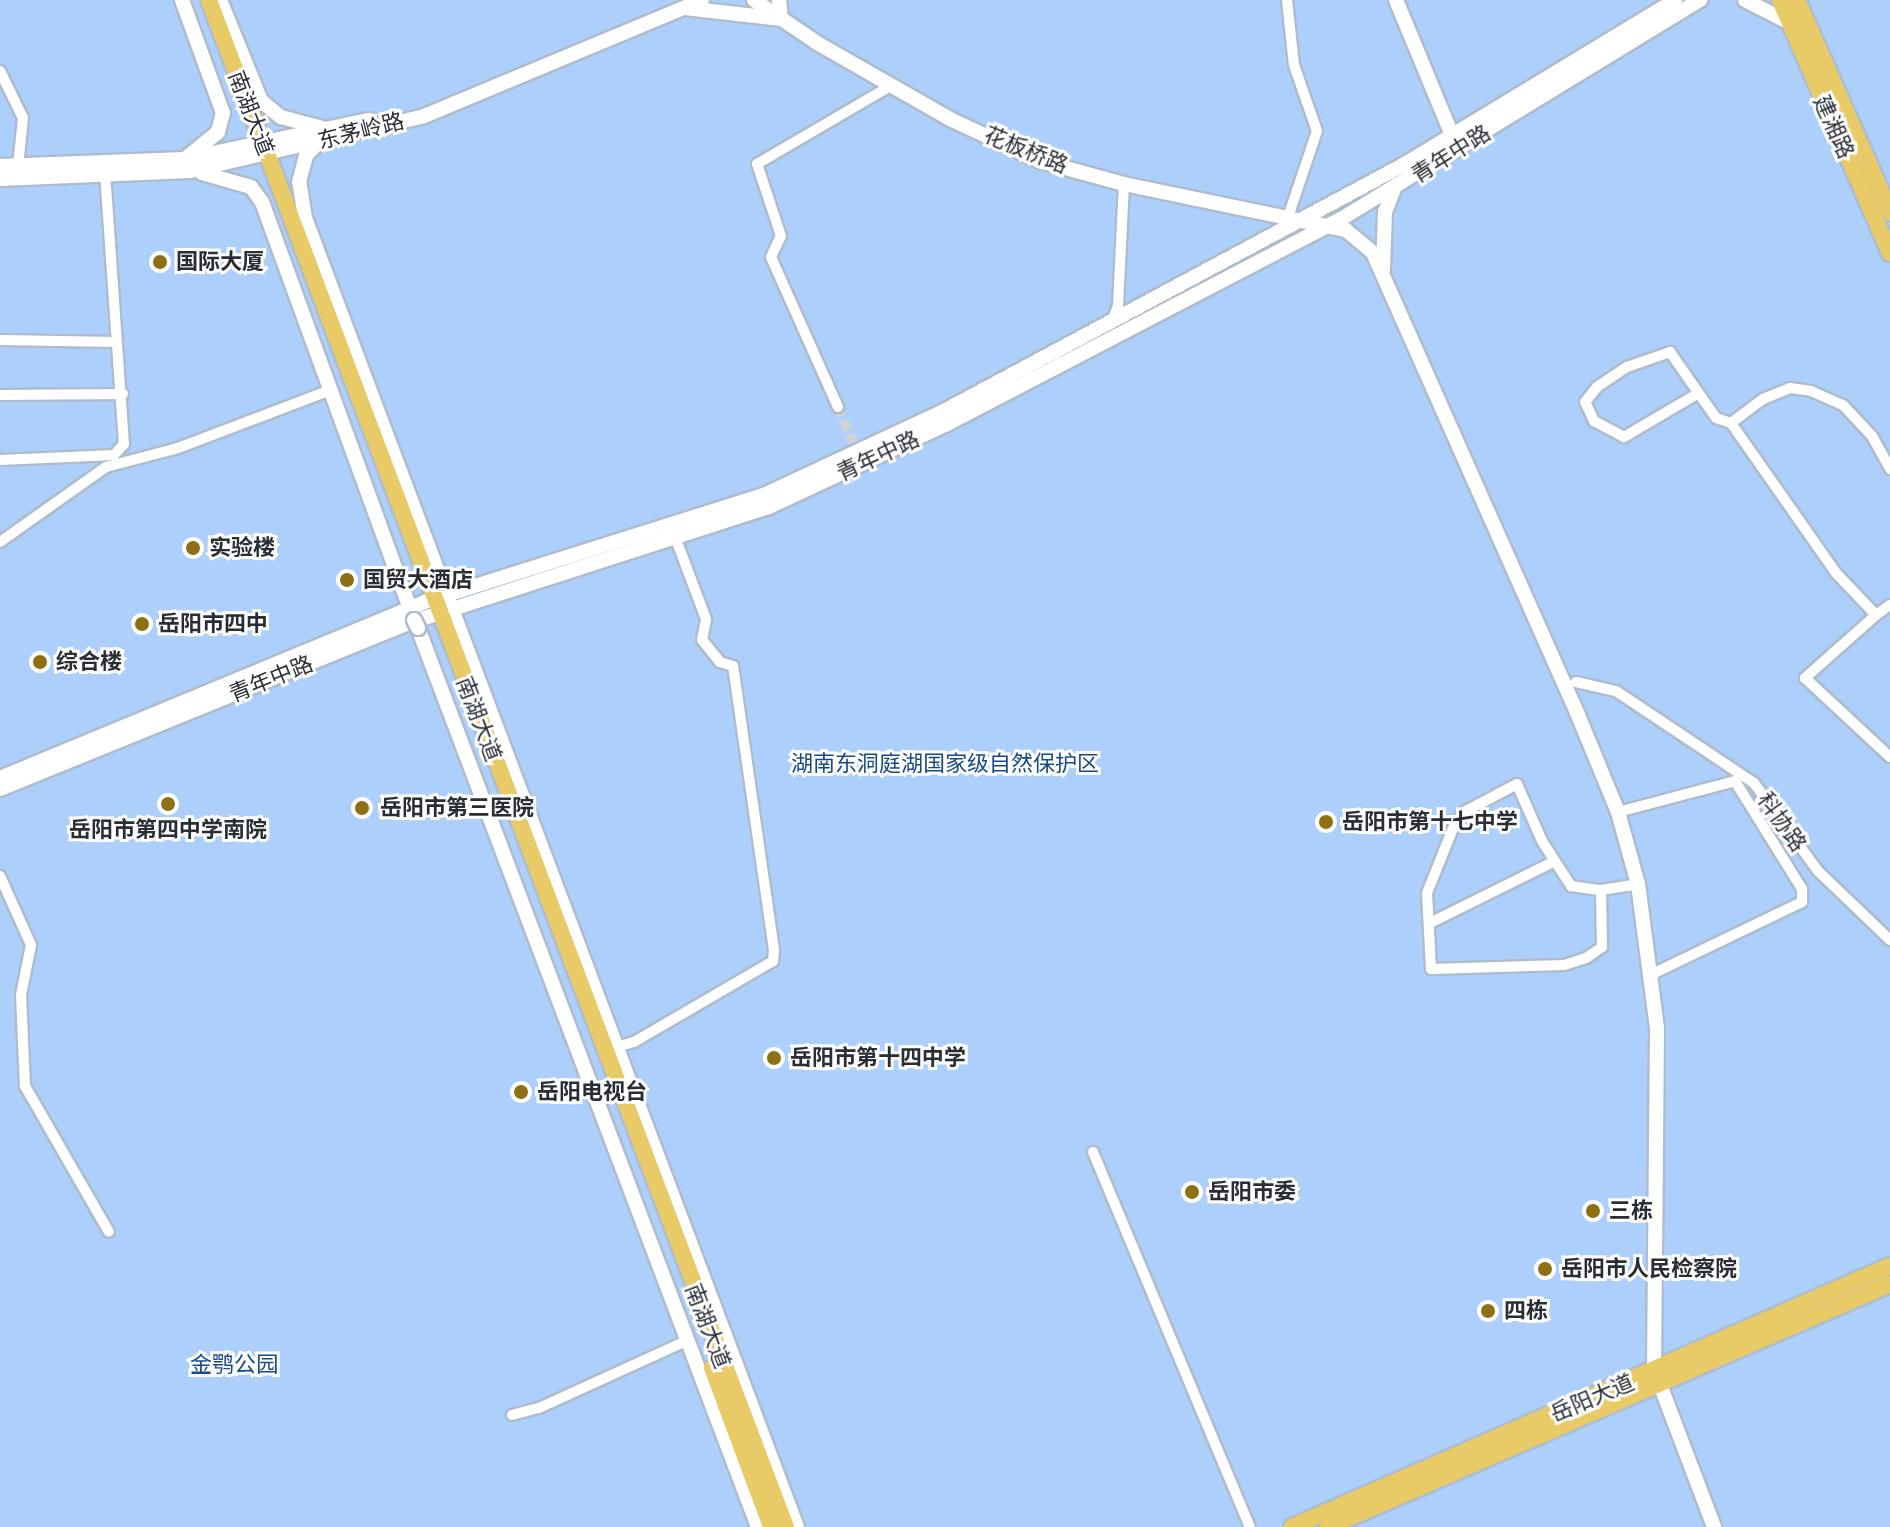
<!DOCTYPE html>
<meta charset="utf-8">
<style>
body{margin:0}
#map{position:relative;width:1890px;height:1527px;overflow:hidden;background:#fbfbfb;font-family:"PT Sans","Noto Sans SC",sans-serif}
div>[style]{position:absolute}
.green>*{inset:0;background:#adcffb}
.minor-tunnel>*{height:10px;margin-top:-5px;transform-origin:0;background:repeating-linear-gradient(90deg,#d1d2d3 0 10px,transparent 0 15px)}
.roads{filter:drop-shadow(2px 0 #afbcce) drop-shadow(-2px 0 #afbcce) drop-shadow(0 2px #afbcce) drop-shadow(0 -2px #afbcce)}
.minor>*{height:10px;margin:-5px;padding:0 5px;transform-origin:5px;border-radius:5px;background:#fff}
.tertiary>*{height:14px;margin:-7px;padding:0 7px;transform-origin:7px;border-radius:7px;background:#fff}
.secondary>*{height:14px;margin:-7px;padding:0 7px;transform-origin:7px;border-radius:7px;background:#fff}
.primary>*{height:16px;margin:-8px;padding:0 8px;transform-origin:8px;border-radius:8px;background:#e8cb66}
.bridges{filter:drop-shadow(2px 0 #afbcce) drop-shadow(-2px 0 #afbcce) drop-shadow(0 2px #afbcce) drop-shadow(0 -2px #afbcce)}
.secondary-bridge>*{height:14px;margin:-7px;padding:0 7px;transform-origin:7px;border-radius:7px;background:#fff}
.dots>*{width:22px;height:22px;translate:-50% -50%;box-sizing:border-box;border:4px solid #fff;border-radius:50%}
span{translate:-50% -50%;white-space:nowrap;text-align:center;line-height:1.15;-webkit-text-stroke:6px #fff;paint-order:stroke}
.street-label{font-size:22px;color:#292e35}
.poi-label{font-size:22px;color:#292e35;font-weight:700}
.left{translate:0 -50%;text-align:left}
.park-label{font-size:22px;color:#164988}
</style>
<div id="map">
<div class="green">
<i style="clip-path:polygon(0 0,1890px 0,1890px 1527px,0 1527px)"></i>
</div>
<div class="minor-tunnel">
<i style="left:838px;top:407px;width:49px;rotate:67.1deg"></i>
</div>
<div class="roads">
<div class="minor">
<i style="left:1287px;top:0;width:65px;rotate:83.9deg"></i>
<i style="left:1294px;top:65px;width:70px;rotate:70.8deg"></i>
<i style="left:1317px;top:131px;width:91px;rotate:108.6deg"></i>
<i style="left:0;top:71px;width:52px;rotate:63.9deg"></i>
<i style="left:23px;top:118px;width:48px;rotate:95.9deg"></i>
<i style="left:1112px;top:321px;width:16px;rotate:-68deg"></i>
<i style="left:1118px;top:306px;width:122px;rotate:-87.2deg"></i>
<i style="left:0;top:340px;width:116px;rotate:1deg"></i>
<i style="left:1697px;top:394px;width:85px;rotate:149.5deg"></i>
<i style="left:1624px;top:437px;width:34px;rotate:-152deg"></i>
<i style="left:1594px;top:421px;width:21px;rotate:-115deg"></i>
<i style="left:1585px;top:402px;width:19px;rotate:-51deg"></i>
<i style="left:1597px;top:387px;width:36px;rotate:-34deg"></i>
<i style="left:1627px;top:367px;width:46px;rotate:-19.2deg"></i>
<i style="left:1670px;top:352px;width:80px;rotate:55.1deg"></i>
<i style="left:1716px;top:418px;width:16px;rotate:18deg"></i>
<i style="left:1731px;top:423px;width:40px;rotate:-37deg"></i>
<i style="left:1763px;top:399px;width:29px;rotate:-22deg"></i>
<i style="left:1790px;top:388px;width:21px;rotate:8deg"></i>
<i style="left:1811px;top:391px;width:35px;rotate:24deg"></i>
<i style="left:1843px;top:405px;width:42px;rotate:46.9deg"></i>
<i style="left:1872px;top:436px;width:38px;rotate:61deg"></i>
<i style="left:0;top:395px;width:123px;rotate:-0.5deg"></i>
<i style="left:838px;top:407px;width:164px;rotate:-114.1deg"></i>
<i style="left:771px;top:257px;width:23px;rotate:-65deg"></i>
<i style="left:781px;top:236px;width:76px;rotate:-108.4deg"></i>
<i style="left:757px;top:164px;width:156px;rotate:-30.3deg"></i>
<i style="left:1731px;top:423px;width:183px;rotate:55deg"></i>
<i style="left:1836px;top:573px;width:58px;rotate:46.4deg"></i>
<i style="left:1876px;top:615px;width:17px;rotate:-36deg"></i>
<i style="left:0;top:460px;width:114px;rotate:-2.5deg"></i>
<i style="left:114px;top:455px;width:15px;rotate:-48deg"></i>
<i style="left:124px;top:444px;width:271px;rotate:-94deg"></i>
<i style="left:0;top:542px;width:130px;rotate:-35.3deg"></i>
<i style="left:106px;top:467px;width:74px;rotate:-14.8deg"></i>
<i style="left:178px;top:448px;width:164px;rotate:-20.8deg"></i>
<i style="left:1876px;top:615px;width:95px;rotate:138.4deg"></i>
<i style="left:1805px;top:678px;width:116px;rotate:42.9deg"></i>
<i style="left:1576px;top:682px;width:41px;rotate:12.7deg"></i>
<i style="left:1616px;top:691px;width:166px;rotate:33.7deg"></i>
<i style="left:1754px;top:783px;width:109px;rotate:54deg"></i>
<i style="left:1818px;top:871px;width:100px;rotate:43.8deg"></i>
<i style="left:1618px;top:812px;width:121px;rotate:-14.8deg"></i>
<i style="left:1735px;top:781px;width:127px;rotate:58.2deg"></i>
<i style="left:1802px;top:889px;width:13px;rotate:90deg"></i>
<i style="left:1802px;top:902px;width:169px;rotate:154.3deg"></i>
<i style="left:0;top:876px;width:76px;rotate:65.8deg"></i>
<i style="left:31px;top:945px;width:51px;rotate:101.3deg"></i>
<i style="left:21px;top:995px;width:91px;rotate:87.5deg"></i>
<i style="left:25px;top:1086px;width:168px;rotate:60.1deg"></i>
<i style="left:1601px;top:890px;width:57px;rotate:89deg"></i>
<i style="left:1602px;top:947px;width:19px;rotate:145deg"></i>
<i style="left:1586px;top:958px;width:23px;rotate:162deg"></i>
<i style="left:1564px;top:965px;width:133px;rotate:178.3deg"></i>
<i style="left:1431px;top:969px;width:76px;rotate:-93deg"></i>
<i style="left:1427px;top:893px;width:72px;rotate:-68.1deg"></i>
<i style="left:1454px;top:826px;width:17px;rotate:-54deg"></i>
<i style="left:1464px;top:812px;width:60px;rotate:-27.8deg"></i>
<i style="left:1517px;top:784px;width:62px;rotate:66.3deg"></i>
<i style="left:1542px;top:841px;width:54px;rotate:57.2deg"></i>
<i style="left:1571px;top:886px;width:30px;rotate:8deg"></i>
<i style="left:1601px;top:890px;width:37px;rotate:-9deg"></i>
<i style="left:1432px;top:922px;width:135px;rotate:-26.4deg"></i>
<i style="left:616px;top:1047px;width:19px;rotate:-16deg"></i>
<i style="left:634px;top:1042px;width:161px;rotate:-30.2deg"></i>
<i style="left:773px;top:961px;width:11px;rotate:-85deg"></i>
<i style="left:774px;top:950px;width:287px;rotate:-98.2deg"></i>
<i style="left:733px;top:666px;width:14px;rotate:-163deg"></i>
<i style="left:720px;top:662px;width:28px;rotate:-129deg"></i>
<i style="left:702px;top:640px;width:21px;rotate:-79deg"></i>
<i style="left:706px;top:619px;width:91px;rotate:-110.6deg"></i>
<i style="left:1093px;top:1152px;width:407px;rotate:67.3deg"></i>
<i style="left:512px;top:1415px;width:28px;rotate:-15deg"></i>
<i style="left:539px;top:1408px;width:164px;rotate:-24.5deg"></i>
</div>
<div class="tertiary">
<i style="left:182px;top:0;width:120px;rotate:70.1deg"></i>
<i style="left:223px;top:113px;width:20px;rotate:105deg"></i>
<i style="left:218px;top:132px;width:43px;rotate:140.7deg"></i>
<i style="left:220px;top:0;width:109px;rotate:67.9deg"></i>
<i style="left:261px;top:101px;width:26px;rotate:39deg"></i>
<i style="left:281px;top:117px;width:43px;rotate:14.7deg"></i>
<i style="left:754px;top:0;width:76px;rotate:34.3deg"></i>
<i style="left:817px;top:43px;width:155px;rotate:29.7deg"></i>
<i style="left:952px;top:120px;width:97px;rotate:25deg"></i>
<i style="left:1040px;top:161px;width:87px;rotate:15.3deg"></i>
<i style="left:1124px;top:184px;width:227px;rotate:11.7deg"></i>
<i style="left:1346px;top:230px;width:35px;rotate:40deg"></i>
<i style="left:1373px;top:253px;width:505px;rotate:66.07deg"></i>
<i style="left:1578px;top:715px;width:105px;rotate:67.6deg"></i>
<i style="left:1618px;top:812px;width:75px;rotate:74.5deg"></i>
<i style="left:1638px;top:884px;width:145px;rotate:82.5deg"></i>
<i style="left:1657px;top:1028px;width:343px;rotate:90.5deg"></i>
<i style="left:305px;top:218px;width:36px;rotate:-99deg"></i>
<i style="left:299px;top:182px;width:28px;rotate:-75deg"></i>
<i style="left:306px;top:155px;width:17px;rotate:-45deg"></i>
</div>
<div class="secondary">
<i style="left:1396px;top:0;width:146px;rotate:67.5deg"></i>
<i style="left:1745px;top:0;width:51px;rotate:27.1deg"></i>
<i style="left:685px;top:8px;width:97px;rotate:6.5deg"></i>
<i style="left:781px;top:19px;width:19px;rotate:-96deg"></i>
<i style="left:0;top:166px;width:185px;rotate:-2.2deg"></i>
<i style="left:185px;top:159px;width:188px;rotate:-12deg"></i>
<i style="left:202px;top:173px;width:51px;rotate:15.9deg"></i>
<i style="left:251px;top:187px;width:19px;rotate:54deg"></i>
<i style="left:262px;top:202px;width:442px;rotate:70deg"></i>
<i style="left:0;top:179px;width:190px;rotate:-2.4deg"></i>
<i style="left:190px;top:171px;width:240px;rotate:-13.2deg"></i>
<i style="left:424px;top:116px;width:301px;rotate:-22.6deg"></i>
<i style="left:305px;top:218px;width:1398px;rotate:69.4deg"></i>
<i style="left:1383px;top:269px;width:57px;rotate:-88deg"></i>
<i style="left:1385px;top:212px;width:25px;rotate:-69deg"></i>
<i style="left:418px;top:628px;width:961px;rotate:69.28deg"></i>
<i style="left:0;top:778px;width:459px;rotate:-22.5deg"></i>
<i style="left:424px;top:602px;width:356px;rotate:-17.5deg"></i>
<i style="left:764px;top:495px;width:196px;rotate:-25deg"></i>
<i style="left:942px;top:412px;width:523px;rotate:-28.18deg"></i>
<i style="left:1403px;top:165px;width:318px;rotate:-31.2deg"></i>
<i style="left:0;top:789px;width:435px;rotate:-22.1deg"></i>
<i style="left:403px;top:625px;width:385px;rotate:-17.9deg"></i>
<i style="left:769px;top:507px;width:196px;rotate:-25deg"></i>
<i style="left:947px;top:424px;width:444px;rotate:-27.5deg"></i>
<i style="left:1341px;top:219px;width:421px;rotate:-31.4deg"></i>
<i style="left:1656px;top:1374px;width:164px;rotate:69.2deg"></i>
</div>
<div class="primary">
<i style="left:209px;top:0;width:1632px;rotate:69.3deg"></i>
<i style="left:1780px;top:0;width:276px;rotate:66.5deg"></i>
<i style="left:1797px;top:0;width:232px;rotate:66.3deg"></i>
<i style="left:712px;top:1368px;width:170px;rotate:69.6deg"></i>
<i style="left:1292px;top:1527px;width:652px;rotate:-23.58deg"></i>
<i style="left:1328px;top:1527px;width:612px;rotate:-23.38deg"></i>
</div>
</div>
<div class="bridges">
<div class="secondary-bridge">
<i style="left:414px;top:620px;width:9px;rotate:63deg"></i>
</div>
</div>
<div class="dots">
<i style="left:160px;top:262px;background:#8e7014"></i>
<i style="left:193px;top:548px;background:#8e7014"></i>
<i style="left:347px;top:580px;background:#8e7014"></i>
<i style="left:142px;top:624px;background:#8e7014"></i>
<i style="left:40px;top:662px;background:#8e7014"></i>
<i style="left:168px;top:804px;background:#8e7014"></i>
<i style="left:362px;top:808px;background:#8e7014"></i>
<i style="left:1326px;top:822px;background:#8e7014"></i>
<i style="left:774px;top:1058px;background:#8e7014"></i>
<i style="left:521px;top:1092px;background:#8e7014"></i>
<i style="left:1192px;top:1192px;background:#8e7014"></i>
<i style="left:1593px;top:1211px;background:#8e7014"></i>
<i style="left:1545px;top:1269px;background:#8e7014"></i>
<i style="left:1488px;top:1311px;background:#8e7014"></i>
</div>
<div class="street-label">
<span style="left:251px;top:113px;rotate:69deg">南湖大道</span>
<span style="left:1834px;top:127px;rotate:66deg">建湘路</span>
<span style="left:361px;top:131px;rotate:-14deg">东茅岭路</span>
<span style="left:1026px;top:150px;rotate:22deg">花板桥路</span>
<span style="left:1451px;top:154px;rotate:-32deg">青年中路</span>
<span style="left:878px;top:456px;rotate:-25deg">青年中路</span>
<span style="left:271px;top:679px;rotate:-22deg">青年中路</span>
<span style="left:479px;top:719px;rotate:69deg">南湖大道</span>
<span style="left:1782px;top:822px;rotate:55deg">科协路</span>
<span style="left:708px;top:1326px;rotate:69deg">南湖大道</span>
<span style="left:1592px;top:1398px;rotate:-23deg">岳阳大道</span>
</div>
<div class="poi-label">
<span class="left" style="left:176px;top:262px">国际大厦</span>
<span class="left" style="left:209px;top:548px">实验楼</span>
<span class="left" style="left:363px;top:580px">国贸大酒店</span>
<span class="left" style="left:158px;top:624px">岳阳市四中</span>
<span class="left" style="left:56px;top:662px">综合楼</span>
<span class="left" style="left:380px;top:808px">岳阳市第三医院</span>
<span class="left" style="left:1342px;top:822px">岳阳市第十七中学</span>
<span style="left:168px;top:830px">岳阳市第四中学南院</span>
<span class="left" style="left:790px;top:1058px">岳阳市第十四中学</span>
<span class="left" style="left:537px;top:1092px">岳阳电视台</span>
<span class="left" style="left:1208px;top:1192px">岳阳市委</span>
<span class="left" style="left:1609px;top:1211px">三栋</span>
<span class="left" style="left:1561px;top:1269px">岳阳市人民检察院</span>
<span class="left" style="left:1504px;top:1311px">四栋</span>
</div>
<div class="park-label">
<span style="left:945px;top:764px">湖南东洞庭湖国家级自然保护区</span>
<span style="left:234px;top:1365px">金鹗公园</span>
</div>
</div>
